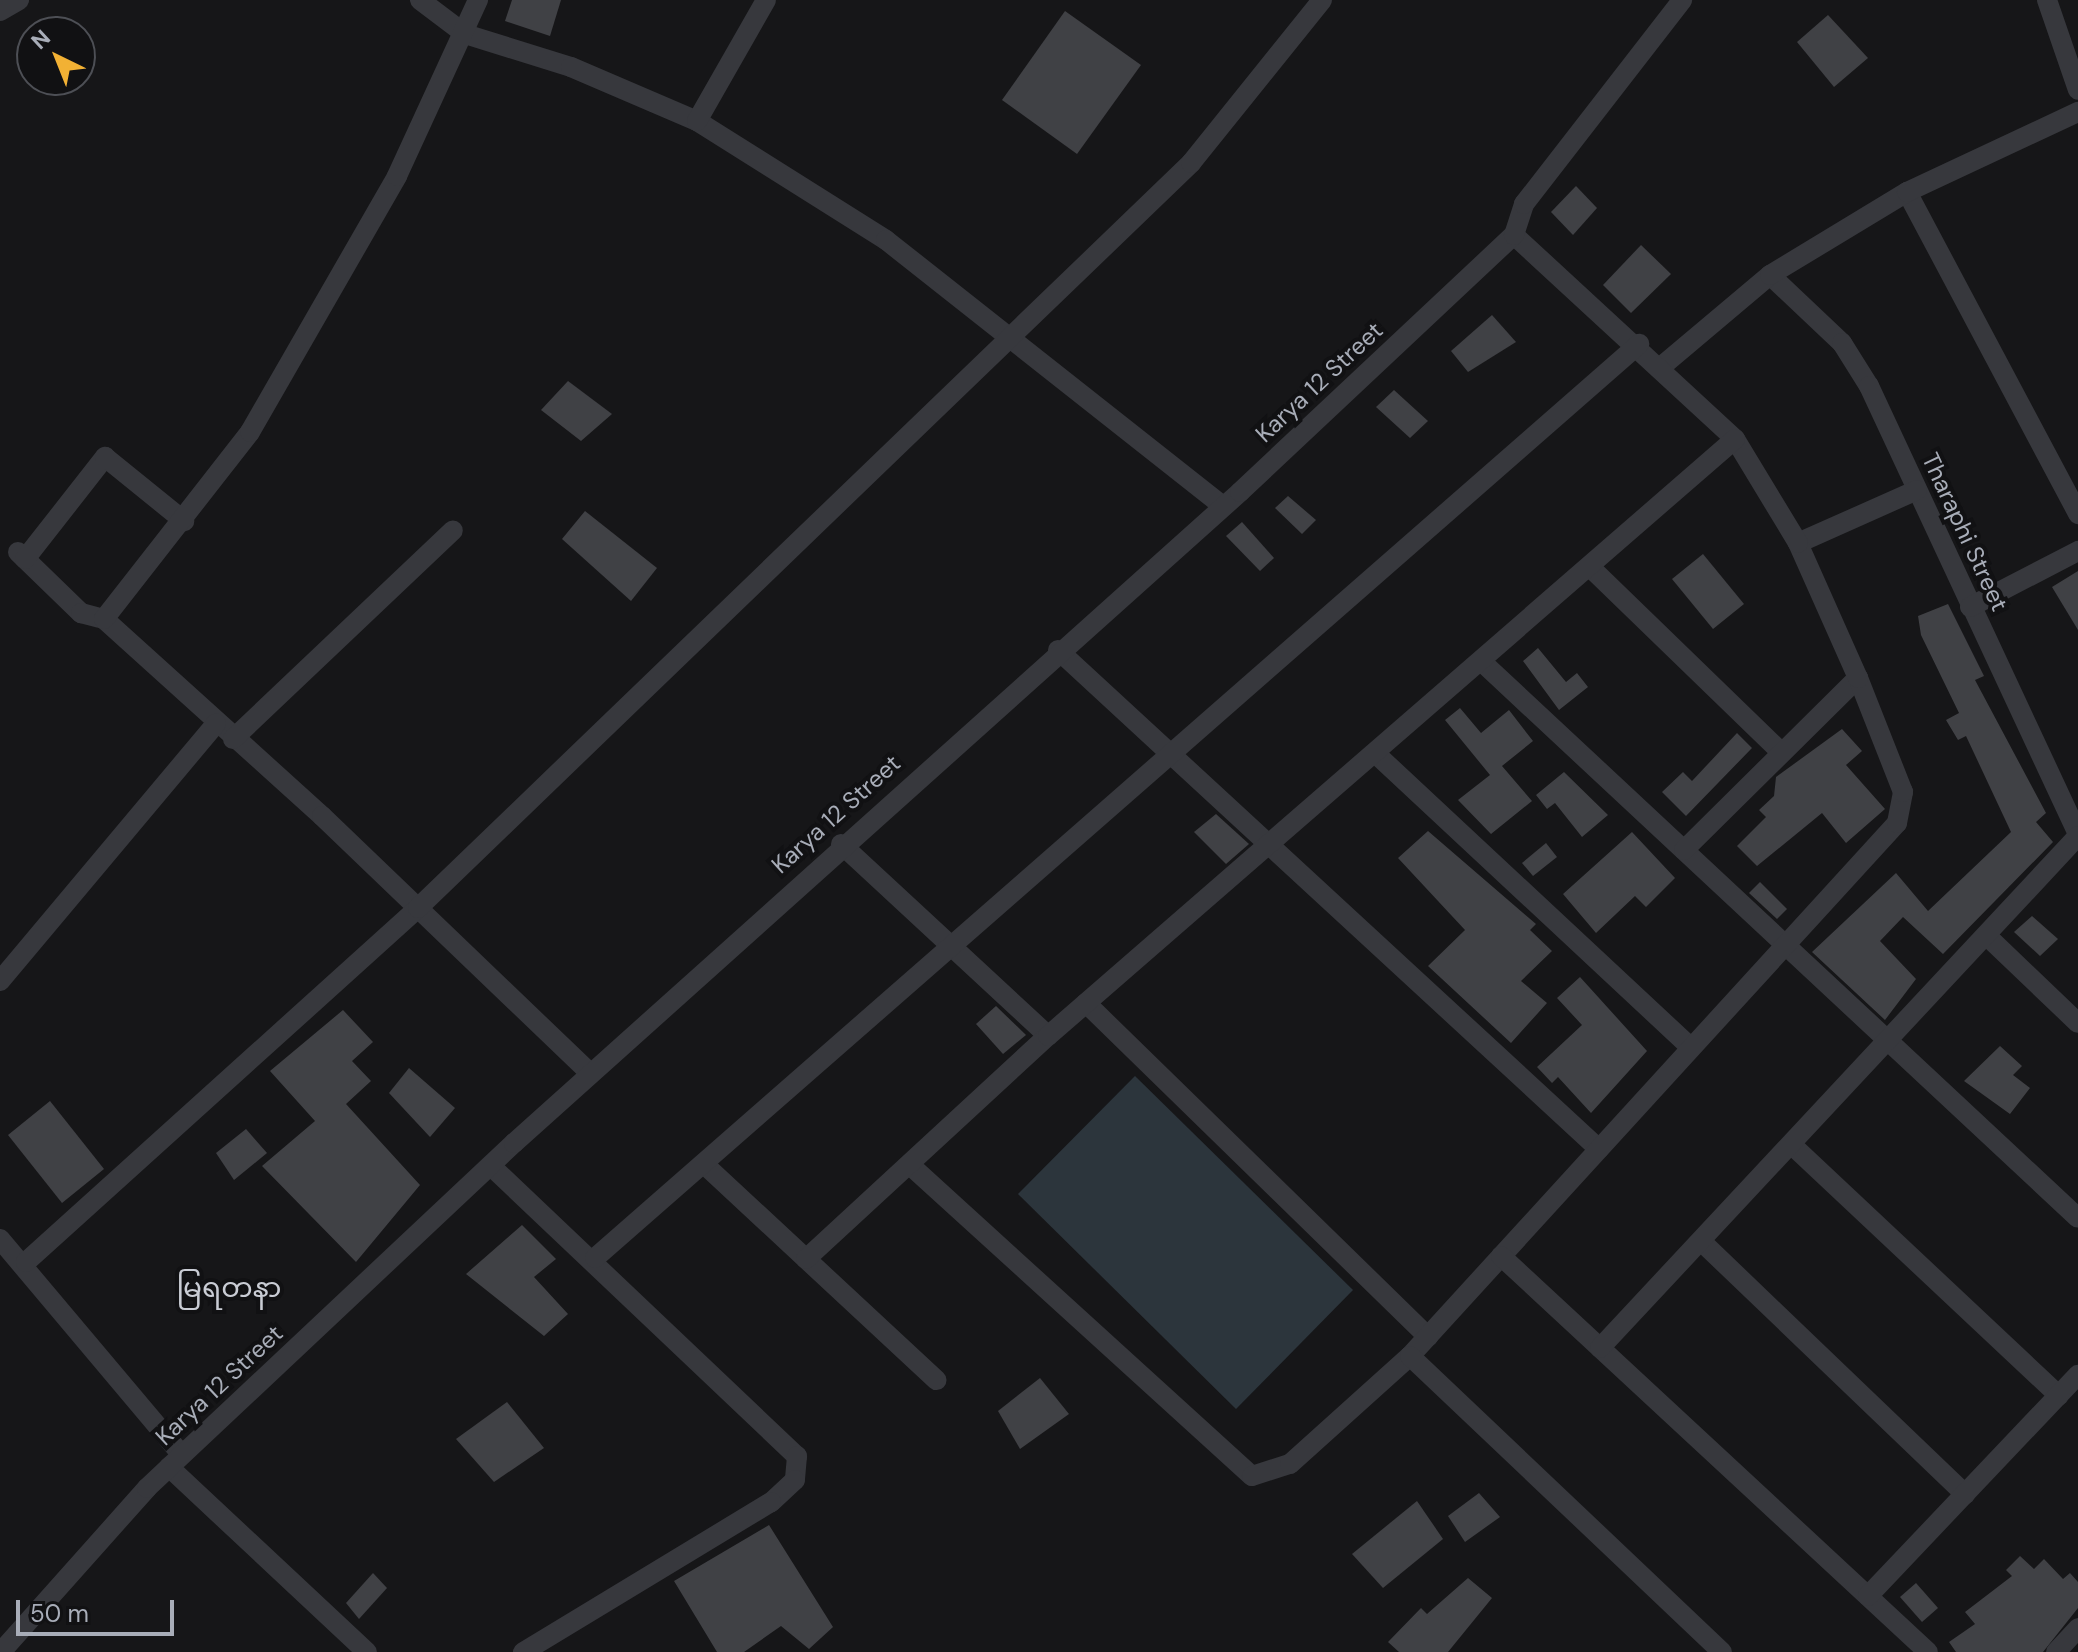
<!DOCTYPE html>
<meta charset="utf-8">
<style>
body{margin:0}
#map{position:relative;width:2078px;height:1652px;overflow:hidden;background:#161618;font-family:"DM Sans","Noto Sans Myanmar",sans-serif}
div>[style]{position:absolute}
.water>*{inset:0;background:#2c353c}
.building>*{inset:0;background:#404145}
.street>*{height:20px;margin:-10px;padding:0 10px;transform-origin:10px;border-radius:10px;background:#37383d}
span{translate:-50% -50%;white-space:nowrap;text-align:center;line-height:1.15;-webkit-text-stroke:8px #111113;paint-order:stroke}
.street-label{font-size:24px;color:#a8adb8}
.quarter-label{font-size:28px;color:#c9ccd4}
.north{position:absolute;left:16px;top:16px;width:80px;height:80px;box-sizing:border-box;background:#111113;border:2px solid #4d4f55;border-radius:50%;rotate:317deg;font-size:22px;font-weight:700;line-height:32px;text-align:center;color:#a8adb8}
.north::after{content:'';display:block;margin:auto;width:28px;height:36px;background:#f2b134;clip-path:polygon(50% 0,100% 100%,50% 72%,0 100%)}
.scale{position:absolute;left:16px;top:1600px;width:158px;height:36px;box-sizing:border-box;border:4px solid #a8adb8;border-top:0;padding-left:10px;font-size:24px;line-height:28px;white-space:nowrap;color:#a8adb8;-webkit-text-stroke:6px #111113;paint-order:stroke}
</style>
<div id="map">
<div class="water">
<i style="clip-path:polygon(1135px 1076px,1353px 1290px,1236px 1409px,1018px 1194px)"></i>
</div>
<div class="building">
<i style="clip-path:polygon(512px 0,561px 0,550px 36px,505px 21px)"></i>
<i style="clip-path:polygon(1065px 11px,1141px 65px,1077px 154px,1002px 100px)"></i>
<i style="clip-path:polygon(1828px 15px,1868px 58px,1834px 87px,1797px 42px)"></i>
<i style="clip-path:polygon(1576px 186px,1597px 208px,1573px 235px,1551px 212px)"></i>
<i style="clip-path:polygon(1641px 245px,1671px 274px,1631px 313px,1603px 285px)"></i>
<i style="clip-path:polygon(1492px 315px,1516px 342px,1468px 372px,1451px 351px)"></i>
<i style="clip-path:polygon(568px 381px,612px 414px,581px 441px,541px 410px)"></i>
<i style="clip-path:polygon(1394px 390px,1428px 421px,1410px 438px,1376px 407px)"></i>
<i style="clip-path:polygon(1288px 496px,1316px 520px,1302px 534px,1275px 508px)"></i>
<i style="clip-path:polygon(585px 511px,657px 568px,631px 601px,562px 539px)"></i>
<i style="clip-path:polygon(1242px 522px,1274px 558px,1260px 571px,1226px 536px)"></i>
<i style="clip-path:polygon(1703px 554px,1744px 604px,1713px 629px,1672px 579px)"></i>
<i style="clip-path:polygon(2078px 571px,2078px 630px,2052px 587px)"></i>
<i style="clip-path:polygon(1948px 604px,1984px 676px,1975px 680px,2046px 813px,2036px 822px,2053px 842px,1943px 954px,1903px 917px,1880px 941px,1916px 979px,1885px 1020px,1812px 952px,1896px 873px,1928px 911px,2011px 832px,1966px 736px,1958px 740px,1946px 720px,1959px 713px,1921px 635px,1918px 616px)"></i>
<i style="clip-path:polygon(1538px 648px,1566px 682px,1577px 673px,1588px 687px,1559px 710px,1523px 661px)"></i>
<i style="clip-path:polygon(1460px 708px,1481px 733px,1509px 710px,1533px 741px,1502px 766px,1532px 801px,1491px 834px,1458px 800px,1490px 775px,1445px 720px)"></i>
<i style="clip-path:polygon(1842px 729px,1862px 751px,1846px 765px,1885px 809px,1846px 843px,1822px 813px,1757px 866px,1737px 846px,1766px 817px,1759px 810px,1774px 796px,1776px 777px)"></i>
<i style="clip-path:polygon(1737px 733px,1752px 748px,1686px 816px,1662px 792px,1683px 772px,1692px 781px)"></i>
<i style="clip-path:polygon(1564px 772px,1608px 815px,1582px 837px,1555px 803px,1547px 809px,1536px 795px)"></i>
<i style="clip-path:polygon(1216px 814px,1249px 844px,1226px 864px,1194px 832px)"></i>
<i style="clip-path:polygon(1428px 831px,1536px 924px,1530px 930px,1552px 951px,1521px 981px,1547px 1003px,1511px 1043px,1428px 966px,1465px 930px,1398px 858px)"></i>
<i style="clip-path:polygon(1632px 832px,1675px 878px,1646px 907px,1635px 896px,1596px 933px,1563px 894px)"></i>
<i style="clip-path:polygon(1546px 843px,1557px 857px,1533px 876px,1522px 863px)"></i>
<i style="clip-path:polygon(1760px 882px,1787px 909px,1777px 919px,1749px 893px)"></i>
<i style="clip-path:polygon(2032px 916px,2058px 939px,2040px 956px,2014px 932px)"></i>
<i style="clip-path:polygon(1580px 977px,1647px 1051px,1591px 1113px,1558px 1077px,1552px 1083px,1537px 1067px,1582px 1025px,1557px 998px)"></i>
<i style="clip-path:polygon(996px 1006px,1026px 1035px,1003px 1054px,976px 1024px)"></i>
<i style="clip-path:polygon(343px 1010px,373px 1042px,352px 1061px,371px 1081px,346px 1104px,420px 1185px,356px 1262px,262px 1166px,315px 1121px,270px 1071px)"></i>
<i style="clip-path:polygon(2000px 1046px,2022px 1066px,2013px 1075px,2030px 1088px,2010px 1114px,1964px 1081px)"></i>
<i style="clip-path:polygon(409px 1068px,455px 1108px,430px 1137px,389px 1093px)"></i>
<i style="clip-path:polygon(50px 1101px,104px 1169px,62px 1203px,8px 1135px)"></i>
<i style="clip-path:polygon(246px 1129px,267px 1153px,234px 1180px,216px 1153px)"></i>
<i style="clip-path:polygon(522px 1225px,556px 1259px,534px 1277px,568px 1314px,544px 1336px,466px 1274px)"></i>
<i style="clip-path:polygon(1040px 1378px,1069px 1414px,1020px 1449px,998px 1411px)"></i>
<i style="clip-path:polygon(507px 1402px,544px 1448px,494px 1482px,456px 1439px)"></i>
<i style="clip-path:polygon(1479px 1493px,1500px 1517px,1465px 1542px,1448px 1516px)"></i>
<i style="clip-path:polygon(1417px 1501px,1443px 1539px,1383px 1588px,1352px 1554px)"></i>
<i style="clip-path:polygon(769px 1525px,833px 1627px,809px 1649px,781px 1626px,744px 1652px,717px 1652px,674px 1581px)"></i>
<i style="clip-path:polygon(2020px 1556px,2034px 1569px,2044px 1559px,2063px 1579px,2070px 1573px,2078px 1582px,2078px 1608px,2043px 1652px,1956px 1652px,1949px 1642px,1975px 1624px,1965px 1612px,2012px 1576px,2006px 1570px)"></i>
<i style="clip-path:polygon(373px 1573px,387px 1588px,359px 1619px,346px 1603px)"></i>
<i style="clip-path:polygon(1468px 1578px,1492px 1598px,1448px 1652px,1399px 1652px,1388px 1642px,1421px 1608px,1427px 1614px)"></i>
<i style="clip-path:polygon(1916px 1583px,1938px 1608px,1922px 1622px,1900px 1597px)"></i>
</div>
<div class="street">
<i style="left:420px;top:0;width:56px;rotate:37.1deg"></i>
<i style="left:465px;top:34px;width:111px;rotate:17.3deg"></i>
<i style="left:571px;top:67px;width:137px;rotate:23.2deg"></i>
<i style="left:697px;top:121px;width:223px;rotate:32.2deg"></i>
<i style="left:886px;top:240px;width:429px;rotate:38.3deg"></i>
<i style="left:2047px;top:0;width:95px;rotate:71deg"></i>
<i style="left:0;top:11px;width:22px;rotate:-30deg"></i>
<i style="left:697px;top:121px;width:139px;rotate:-60.3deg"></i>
<i style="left:1907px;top:192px;width:365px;rotate:62deg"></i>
<i style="left:1770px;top:275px;width:99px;rotate:43.4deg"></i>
<i style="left:1842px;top:343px;width:51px;rotate:57.9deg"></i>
<i style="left:1869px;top:386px;width:495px;rotate:65deg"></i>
<i style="left:1662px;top:366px;width:141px;rotate:-40.1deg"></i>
<i style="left:1770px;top:275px;width:160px;rotate:-31.2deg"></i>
<i style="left:1907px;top:192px;width:189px;rotate:-25.1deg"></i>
<i style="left:1798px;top:543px;width:130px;rotate:-24deg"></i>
<i style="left:18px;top:552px;width:88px;rotate:44.1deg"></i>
<i style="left:81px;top:613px;width:24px;rotate:15deg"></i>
<i style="left:104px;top:619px;width:294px;rotate:42.1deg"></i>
<i style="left:322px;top:816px;width:371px;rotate:43.8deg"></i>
<i style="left:25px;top:559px;width:130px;rotate:-51.9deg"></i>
<i style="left:105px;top:457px;width:102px;rotate:39deg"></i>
<i style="left:1591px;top:568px;width:263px;rotate:44.1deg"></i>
<i style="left:1970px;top:607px;width:122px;rotate:-27.4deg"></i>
<i style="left:104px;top:619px;width:237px;rotate:-52deg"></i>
<i style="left:250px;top:432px;width:295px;rotate:-60.1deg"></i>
<i style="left:397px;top:176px;width:194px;rotate:-65.3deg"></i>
<i style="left:1058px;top:650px;width:736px;rotate:42.69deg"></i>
<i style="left:1481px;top:661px;width:816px;rotate:43.01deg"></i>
<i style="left:233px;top:739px;width:303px;rotate:-43.5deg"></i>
<i style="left:1375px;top:753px;width:432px;rotate:43deg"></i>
<i style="left:841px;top:844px;width:282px;rotate:42.8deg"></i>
<i style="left:1684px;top:850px;width:245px;rotate:-44.7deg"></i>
<i style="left:1988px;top:937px;width:124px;rotate:43.7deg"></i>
<i style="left:0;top:981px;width:336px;rotate:-50deg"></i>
<i style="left:1086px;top:1003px;width:478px;rotate:44.3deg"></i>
<i style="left:1792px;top:1145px;width:366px;rotate:43.2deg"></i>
<i style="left:705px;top:1165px;width:316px;rotate:42.9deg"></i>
<i style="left:910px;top:1165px;width:462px;rotate:42.3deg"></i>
<i style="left:1252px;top:1476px;width:40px;rotate:-18deg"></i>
<i style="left:1290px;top:1464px;width:161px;rotate:-42deg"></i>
<i style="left:1410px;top:1356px;width:722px;rotate:-47.58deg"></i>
<i style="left:1897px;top:823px;width:32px;rotate:-79deg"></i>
<i style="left:1903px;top:792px;width:123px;rotate:-111.5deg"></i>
<i style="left:1858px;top:678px;width:148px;rotate:-114deg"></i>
<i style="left:1798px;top:543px;width:122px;rotate:-121.2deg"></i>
<i style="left:1735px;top:439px;width:301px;rotate:-137.3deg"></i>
<i style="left:491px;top:1166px;width:422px;rotate:43.5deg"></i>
<i style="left:797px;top:1456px;width:24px;rotate:95deg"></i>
<i style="left:795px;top:1480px;width:33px;rotate:137deg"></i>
<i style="left:771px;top:1502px;width:290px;rotate:148.8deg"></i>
<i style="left:0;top:1239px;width:282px;rotate:49.9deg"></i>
<i style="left:1701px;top:1241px;width:366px;rotate:43.8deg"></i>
<i style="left:1501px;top:1256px;width:582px;rotate:42.84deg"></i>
<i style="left:595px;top:1258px;width:1388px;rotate:-41.2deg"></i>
<i style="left:806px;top:1259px;width:329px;rotate:-42.7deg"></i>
<i style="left:1048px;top:1036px;width:910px;rotate:-40.99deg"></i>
<i style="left:26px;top:1262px;width:528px;rotate:-42.08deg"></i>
<i style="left:418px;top:908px;width:1074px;rotate:-43.94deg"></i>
<i style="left:1191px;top:163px;width:209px;rotate:-51.2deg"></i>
<i style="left:1600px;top:1348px;width:700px;rotate:-46.97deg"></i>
<i style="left:1410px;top:1356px;width:430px;rotate:43.5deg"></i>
<i style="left:169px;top:1467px;width:271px;rotate:43.1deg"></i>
<i style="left:1868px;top:1596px;width:305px;rotate:-46.5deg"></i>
<i style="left:1px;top:1652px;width:220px;rotate:-48.3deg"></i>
<i style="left:147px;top:1488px;width:504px;rotate:-43.23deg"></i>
<i style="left:514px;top:1143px;width:975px;rotate:-41.88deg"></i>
<i style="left:1240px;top:492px;width:376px;rotate:-43.2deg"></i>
<i style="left:1514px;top:235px;width:33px;rotate:-72deg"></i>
<i style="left:1524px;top:204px;width:258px;rotate:-52.2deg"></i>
<i style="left:2056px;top:1652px;width:33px;rotate:-47deg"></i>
</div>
<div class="street-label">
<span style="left:1319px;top:382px;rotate:-43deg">Karya 12 Street</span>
<span style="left:1965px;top:532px;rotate:65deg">Tharaphi Street</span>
<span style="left:836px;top:814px;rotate:-42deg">Karya 12 Street</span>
<span style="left:219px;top:1385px;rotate:-43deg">Karya 12 Street</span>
</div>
<div class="quarter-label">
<span style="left:229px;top:1288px">မြရတနာ</span>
</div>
<div class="north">N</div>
<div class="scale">50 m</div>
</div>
